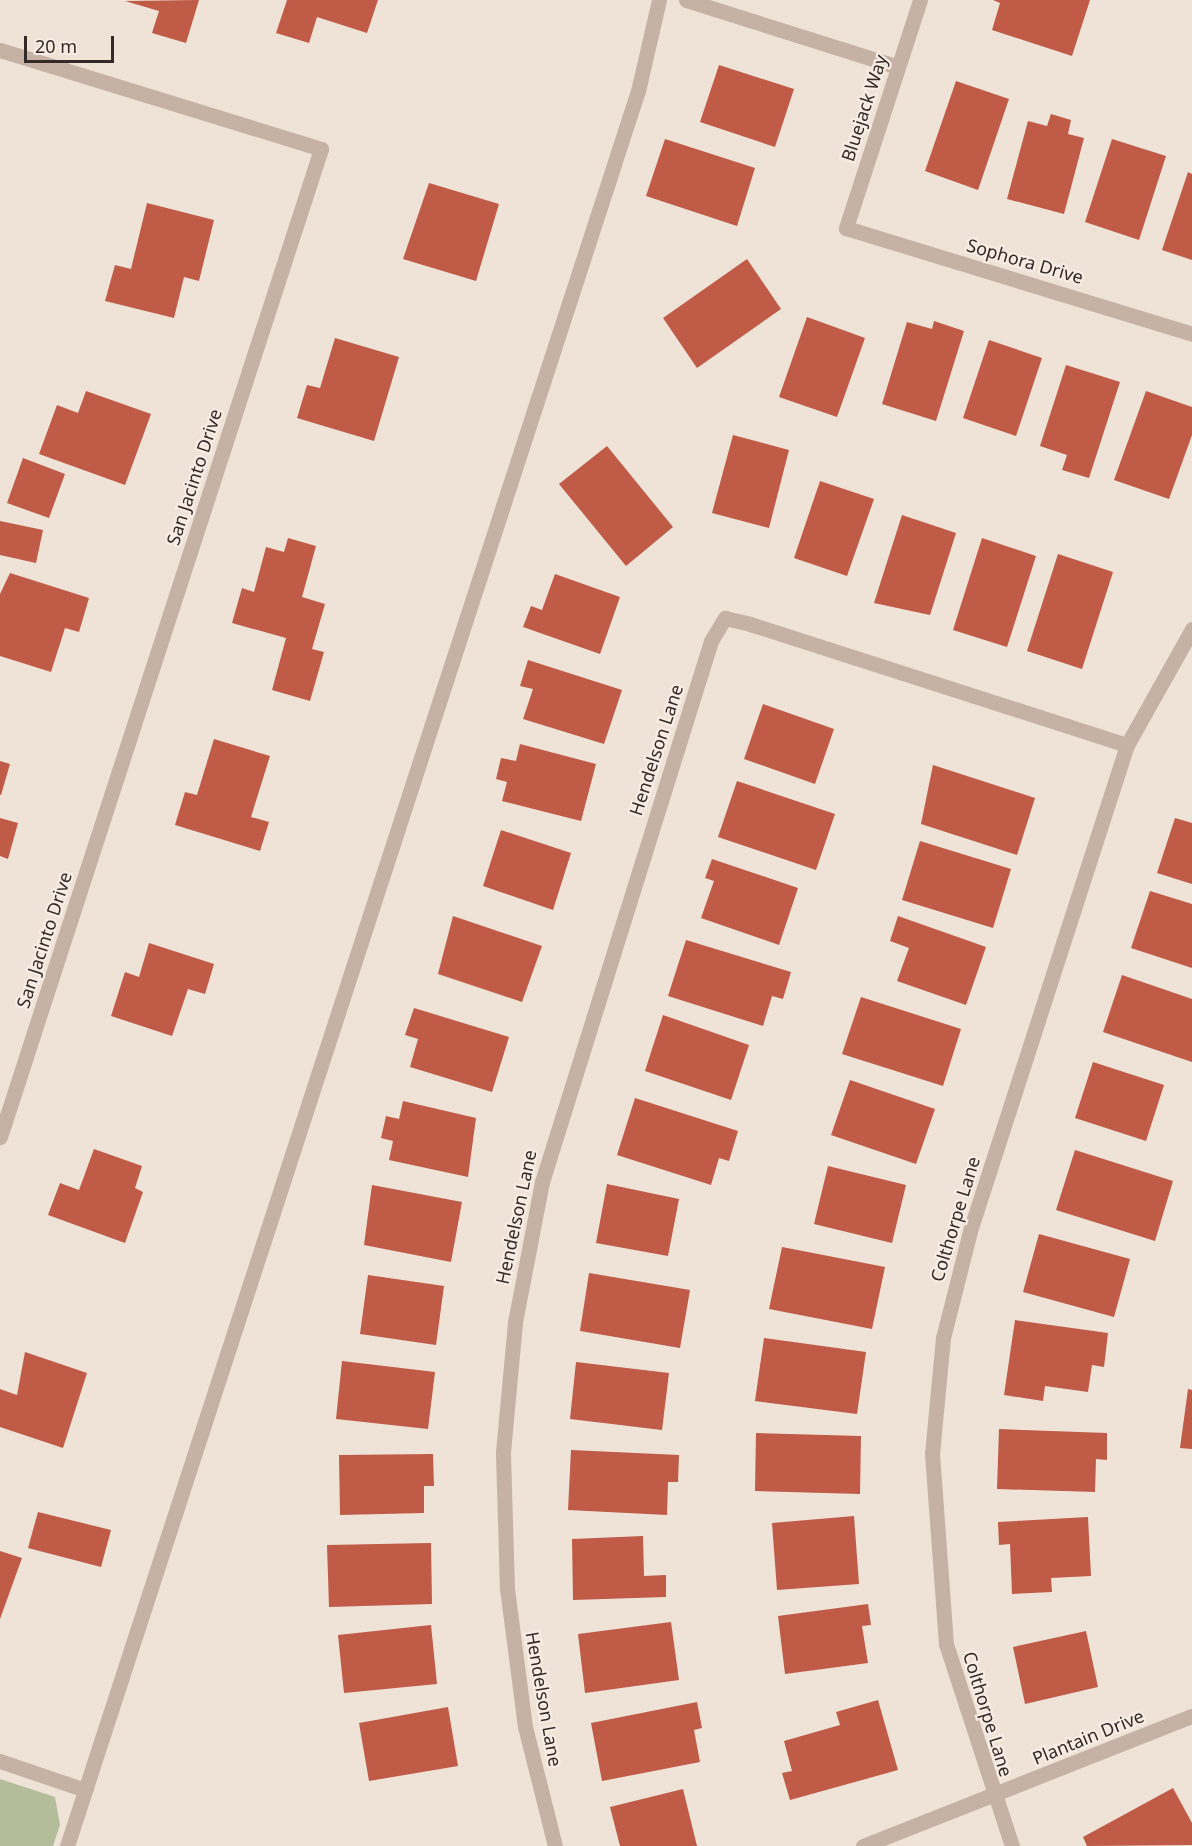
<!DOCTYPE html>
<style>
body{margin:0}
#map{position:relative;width:1192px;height:1846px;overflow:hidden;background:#efe3d8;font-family:"Noto Sans",sans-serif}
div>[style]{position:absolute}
.green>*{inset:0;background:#b4bd9a}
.building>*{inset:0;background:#bf5b47}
.minor>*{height:15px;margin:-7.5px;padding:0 7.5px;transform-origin:7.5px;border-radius:7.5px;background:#c6b2a5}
.tertiary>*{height:15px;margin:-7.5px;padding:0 7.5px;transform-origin:7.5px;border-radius:7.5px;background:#c6b2a5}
span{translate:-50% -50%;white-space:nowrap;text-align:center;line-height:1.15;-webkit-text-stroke:4.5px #f7ede4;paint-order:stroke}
.street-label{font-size:18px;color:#332926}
.scale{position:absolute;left:24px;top:36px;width:90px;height:27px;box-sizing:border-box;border:3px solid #332926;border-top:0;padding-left:8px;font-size:18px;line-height:21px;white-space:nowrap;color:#332926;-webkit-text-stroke:4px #f7ede4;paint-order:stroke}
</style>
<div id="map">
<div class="green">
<i style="clip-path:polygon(0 1779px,55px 1797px,60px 1825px,53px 1846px,0 1846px)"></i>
</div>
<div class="building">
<i style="clip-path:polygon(199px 0,186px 43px,152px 33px,159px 11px,125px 1px)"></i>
<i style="clip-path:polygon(287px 0,378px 0,367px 33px,317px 17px,309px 43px,276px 33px)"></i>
<i style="clip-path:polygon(993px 0,1090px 0,1072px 56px,992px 30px,1000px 3px)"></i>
<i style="clip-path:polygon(719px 65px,794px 89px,775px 147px,700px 122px)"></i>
<i style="clip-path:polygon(956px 81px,1009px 99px,978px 190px,925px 171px)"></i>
<i style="clip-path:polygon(1051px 114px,1071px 120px,1068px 134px,1084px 138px,1064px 214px,1007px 199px,1028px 121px,1047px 126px)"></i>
<i style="clip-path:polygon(665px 139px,755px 168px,737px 226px,646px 196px)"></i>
<i style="clip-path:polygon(1112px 139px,1166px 156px,1139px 240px,1085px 222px)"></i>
<i style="clip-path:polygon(1188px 172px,1192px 174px,1192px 260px,1162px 250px)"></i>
<i style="clip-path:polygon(429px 183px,499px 204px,476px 281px,403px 259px)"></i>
<i style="clip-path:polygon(147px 203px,214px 220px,199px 281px,184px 277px,174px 318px,105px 301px,115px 265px,131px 269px)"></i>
<i style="clip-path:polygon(747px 259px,781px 309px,697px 368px,663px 318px)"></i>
<i style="clip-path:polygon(807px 317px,865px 338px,837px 417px,779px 397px)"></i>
<i style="clip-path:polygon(934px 321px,964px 331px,936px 421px,882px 404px,907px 322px,932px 329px)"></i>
<i style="clip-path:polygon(335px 338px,399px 357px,374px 441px,297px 418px,307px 385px,320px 388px)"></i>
<i style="clip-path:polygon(989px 340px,1042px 358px,1016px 436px,963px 418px)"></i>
<i style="clip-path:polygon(1066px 365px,1120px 382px,1089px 478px,1062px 470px,1067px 455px,1040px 446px)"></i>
<i style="clip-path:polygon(86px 391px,151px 414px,125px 485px,39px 454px,57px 405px,78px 413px)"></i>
<i style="clip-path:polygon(1146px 391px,1192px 407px,1192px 435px,1169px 499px,1114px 480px)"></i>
<i style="clip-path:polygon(733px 435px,789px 450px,769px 528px,712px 513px)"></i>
<i style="clip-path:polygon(607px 446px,673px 527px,626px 566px,559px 484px)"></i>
<i style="clip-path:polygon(23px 458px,65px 474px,49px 518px,7px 503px)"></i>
<i style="clip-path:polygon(820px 481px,874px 499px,847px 576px,794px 558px)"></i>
<i style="clip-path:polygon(902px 515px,956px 533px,930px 615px,874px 603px)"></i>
<i style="clip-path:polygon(0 521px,43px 530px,36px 563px,0 555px)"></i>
<i style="clip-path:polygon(288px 538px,316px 546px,302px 597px,325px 604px,312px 649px,324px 652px,310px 701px,272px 690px,286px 638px,232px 623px,242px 588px,254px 592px,266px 547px,284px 552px)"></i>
<i style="clip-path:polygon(982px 538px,1036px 556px,1007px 647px,953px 630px)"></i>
<i style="clip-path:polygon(1058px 554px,1113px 572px,1082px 669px,1027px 651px)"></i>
<i style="clip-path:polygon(10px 573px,89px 598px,79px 632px,65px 628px,51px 672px,0 656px,0 594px)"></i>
<i style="clip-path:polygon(555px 574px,620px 597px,600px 654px,523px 627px,531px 606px,542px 610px)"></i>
<i style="clip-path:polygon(528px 660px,622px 690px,604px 744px,523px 719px,533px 689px,520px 686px)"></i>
<i style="clip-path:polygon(763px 704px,834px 729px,815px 784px,744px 759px)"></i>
<i style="clip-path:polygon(214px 739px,270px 756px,251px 817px,269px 822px,260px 851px,175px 825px,185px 792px,197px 795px)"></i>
<i style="clip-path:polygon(520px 744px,596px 764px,581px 821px,502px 801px,507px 782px,496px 779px,501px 758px,516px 761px)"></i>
<i style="clip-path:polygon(0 761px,10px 764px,1px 795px,0 795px)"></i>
<i style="clip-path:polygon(933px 765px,1035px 798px,1017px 855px,921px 824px)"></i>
<i style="clip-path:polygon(737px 781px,835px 814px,816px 870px,718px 837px)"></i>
<i style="clip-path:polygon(0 818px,18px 823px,8px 859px,0 856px)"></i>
<i style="clip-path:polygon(1175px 818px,1192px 823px,1192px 884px,1157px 873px)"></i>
<i style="clip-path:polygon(501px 830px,571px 853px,553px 910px,483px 886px)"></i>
<i style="clip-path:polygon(920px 841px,1011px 869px,993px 928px,902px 900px)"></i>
<i style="clip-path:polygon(712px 859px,798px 888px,779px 945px,701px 918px,714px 881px,705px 878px)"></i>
<i style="clip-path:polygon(1150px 891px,1192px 904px,1192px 968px,1131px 948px)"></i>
<i style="clip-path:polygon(453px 916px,542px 946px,522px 1002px,438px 974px)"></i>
<i style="clip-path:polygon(898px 916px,986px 947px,966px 1005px,897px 981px,909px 948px,890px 941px)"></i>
<i style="clip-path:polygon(686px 940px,791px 972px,783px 999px,772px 996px,763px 1026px,668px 996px)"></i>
<i style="clip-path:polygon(149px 943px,214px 964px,205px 994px,188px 989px,172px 1036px,111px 1016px,125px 972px,139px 977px)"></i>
<i style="clip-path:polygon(1122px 975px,1192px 999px,1192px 1062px,1103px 1032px)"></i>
<i style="clip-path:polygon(861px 997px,961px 1029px,943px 1086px,842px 1054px)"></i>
<i style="clip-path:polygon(414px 1008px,509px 1037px,492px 1092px,410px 1067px,418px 1039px,405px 1035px)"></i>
<i style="clip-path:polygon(663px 1015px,749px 1045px,731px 1100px,645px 1071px)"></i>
<i style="clip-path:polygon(1093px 1062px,1164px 1085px,1146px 1141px,1075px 1118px)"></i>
<i style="clip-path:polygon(850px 1080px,935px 1109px,916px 1164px,831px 1135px)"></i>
<i style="clip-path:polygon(635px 1098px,738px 1131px,729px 1161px,719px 1158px,711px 1185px,617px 1155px)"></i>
<i style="clip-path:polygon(403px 1101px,476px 1118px,468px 1177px,389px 1160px,393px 1141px,381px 1138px,386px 1116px,399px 1119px)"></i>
<i style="clip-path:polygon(94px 1149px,142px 1166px,135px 1188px,143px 1192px,125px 1243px,48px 1215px,60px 1183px,79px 1190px)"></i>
<i style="clip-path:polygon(1075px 1150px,1173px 1181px,1155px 1241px,1056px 1210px)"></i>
<i style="clip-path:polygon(828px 1166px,906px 1185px,892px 1243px,814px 1224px)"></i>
<i style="clip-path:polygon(607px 1184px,679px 1199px,668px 1256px,596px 1243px)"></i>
<i style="clip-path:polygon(372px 1185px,462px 1202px,451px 1262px,364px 1245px)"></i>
<i style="clip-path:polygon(1039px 1234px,1130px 1259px,1114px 1317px,1023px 1292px)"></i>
<i style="clip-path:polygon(782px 1247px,885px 1267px,872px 1329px,769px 1309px)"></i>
<i style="clip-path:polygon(589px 1273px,690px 1290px,680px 1348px,580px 1331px)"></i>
<i style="clip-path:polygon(368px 1275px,444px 1286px,436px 1345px,360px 1334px)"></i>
<i style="clip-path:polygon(1015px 1320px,1108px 1333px,1104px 1367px,1092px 1365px,1088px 1392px,1045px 1386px,1043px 1401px,1004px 1395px)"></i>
<i style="clip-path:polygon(764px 1338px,866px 1352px,857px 1414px,755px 1401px)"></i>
<i style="clip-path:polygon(25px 1352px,87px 1373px,63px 1448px,0 1427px,0 1389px,17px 1395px)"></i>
<i style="clip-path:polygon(342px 1361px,435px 1372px,428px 1429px,336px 1419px)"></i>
<i style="clip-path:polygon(576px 1362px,669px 1373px,662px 1430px,570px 1419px)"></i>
<i style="clip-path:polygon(1188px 1389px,1192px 1390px,1192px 1449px,1180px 1448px)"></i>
<i style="clip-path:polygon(999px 1429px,1107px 1433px,1107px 1460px,1096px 1459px,1095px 1492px,997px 1489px)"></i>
<i style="clip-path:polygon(756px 1433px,861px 1436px,860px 1494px,755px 1491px)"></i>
<i style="clip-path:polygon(571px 1450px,679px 1455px,678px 1482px,668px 1482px,667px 1515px,568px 1510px)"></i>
<i style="clip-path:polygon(433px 1454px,434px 1486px,424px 1486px,424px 1513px,340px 1515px,339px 1455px)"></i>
<i style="clip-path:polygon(38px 1512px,111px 1530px,101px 1567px,28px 1548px)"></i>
<i style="clip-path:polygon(854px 1516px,859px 1584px,777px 1590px,772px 1523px)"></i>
<i style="clip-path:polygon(1088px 1517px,1091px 1576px,1051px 1578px,1052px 1592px,1012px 1594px,1010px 1544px,999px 1545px,998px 1522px)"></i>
<i style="clip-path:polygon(643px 1536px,644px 1576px,666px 1575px,666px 1597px,573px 1600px,572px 1539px)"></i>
<i style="clip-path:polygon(431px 1543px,432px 1604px,329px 1607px,327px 1545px)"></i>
<i style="clip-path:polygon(0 1551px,22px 1558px,0 1619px)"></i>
<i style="clip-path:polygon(868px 1604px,871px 1625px,862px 1626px,868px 1663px,785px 1674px,778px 1616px)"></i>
<i style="clip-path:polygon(671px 1622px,679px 1680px,585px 1693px,578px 1634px)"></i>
<i style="clip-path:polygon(431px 1625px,437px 1684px,344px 1693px,338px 1635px)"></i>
<i style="clip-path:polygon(1086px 1631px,1098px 1687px,1025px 1704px,1013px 1647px)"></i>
<i style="clip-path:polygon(878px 1700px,898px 1770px,790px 1800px,782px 1773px,792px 1771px,784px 1741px,840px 1725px,836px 1712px)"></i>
<i style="clip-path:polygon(697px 1702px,702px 1728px,694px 1730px,700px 1762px,602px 1781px,591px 1723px)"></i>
<i style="clip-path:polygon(448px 1707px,458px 1766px,369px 1781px,359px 1723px)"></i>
<i style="clip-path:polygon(1173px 1788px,1192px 1823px,1192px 1845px,1087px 1846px,1083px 1837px)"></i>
<i style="clip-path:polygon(683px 1789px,697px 1846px,620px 1846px,610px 1807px)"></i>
</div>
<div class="minor">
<i style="left:686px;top:0;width:222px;rotate:17.5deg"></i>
<i style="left:920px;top:0;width:240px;rotate:108deg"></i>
<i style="left:846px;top:228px;width:362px;rotate:17deg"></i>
<i style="left:0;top:50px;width:336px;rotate:17.1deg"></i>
<i style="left:321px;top:149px;width:1039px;rotate:108deg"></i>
<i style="left:0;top:1761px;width:90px;rotate:18.8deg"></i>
<i style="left:555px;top:1846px;width:123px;rotate:-104.1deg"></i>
<i style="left:525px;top:1727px;width:139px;rotate:-97.4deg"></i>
<i style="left:507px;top:1589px;width:137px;rotate:-91.7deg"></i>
<i style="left:503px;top:1452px;width:131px;rotate:-84.7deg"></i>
<i style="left:515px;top:1322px;width:143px;rotate:-79.1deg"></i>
<i style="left:542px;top:1182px;width:567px;rotate:-72.65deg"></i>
<i style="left:711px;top:641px;width:27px;rotate:-59deg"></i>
<i style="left:725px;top:618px;width:26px;rotate:13deg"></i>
<i style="left:750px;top:624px;width:396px;rotate:17.8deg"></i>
<i style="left:863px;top:1846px;width:354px;rotate:-21.6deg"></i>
<i style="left:1012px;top:1846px;width:213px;rotate:-108.1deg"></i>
<i style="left:946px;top:1644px;width:191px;rotate:-94.2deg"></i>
<i style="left:932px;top:1454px;width:117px;rotate:-84.6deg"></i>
<i style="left:943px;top:1338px;width:110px;rotate:-75.8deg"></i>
<i style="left:970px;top:1231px;width:511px;rotate:-72.1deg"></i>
<i style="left:1127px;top:745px;width:133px;rotate:-60.7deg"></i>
</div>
<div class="tertiary">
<i style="left:67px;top:1846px;width:1846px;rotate:-71.98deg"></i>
<i style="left:638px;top:91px;width:93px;rotate:-77deg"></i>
</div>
<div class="street-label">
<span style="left:864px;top:108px;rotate:-72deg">Bluejack Way</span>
<span style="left:1025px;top:261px;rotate:16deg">Sophora Drive</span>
<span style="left:194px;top:477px;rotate:-72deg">San Jacinto Drive</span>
<span style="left:656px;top:750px;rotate:-72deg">Hendelson Lane</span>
<span style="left:44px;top:940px;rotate:-72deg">San Jacinto Drive</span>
<span style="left:516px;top:1217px;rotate:-78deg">Hendelson Lane</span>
<span style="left:955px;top:1219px;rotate:-73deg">Colthorpe Lane</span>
<span style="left:544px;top:1699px;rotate:80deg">Hendelson Lane</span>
<span style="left:988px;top:1714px;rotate:73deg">Colthorpe Lane</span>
<span style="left:1088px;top:1737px;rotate:-22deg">Plantain Drive</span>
</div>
<div class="scale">20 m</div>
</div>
